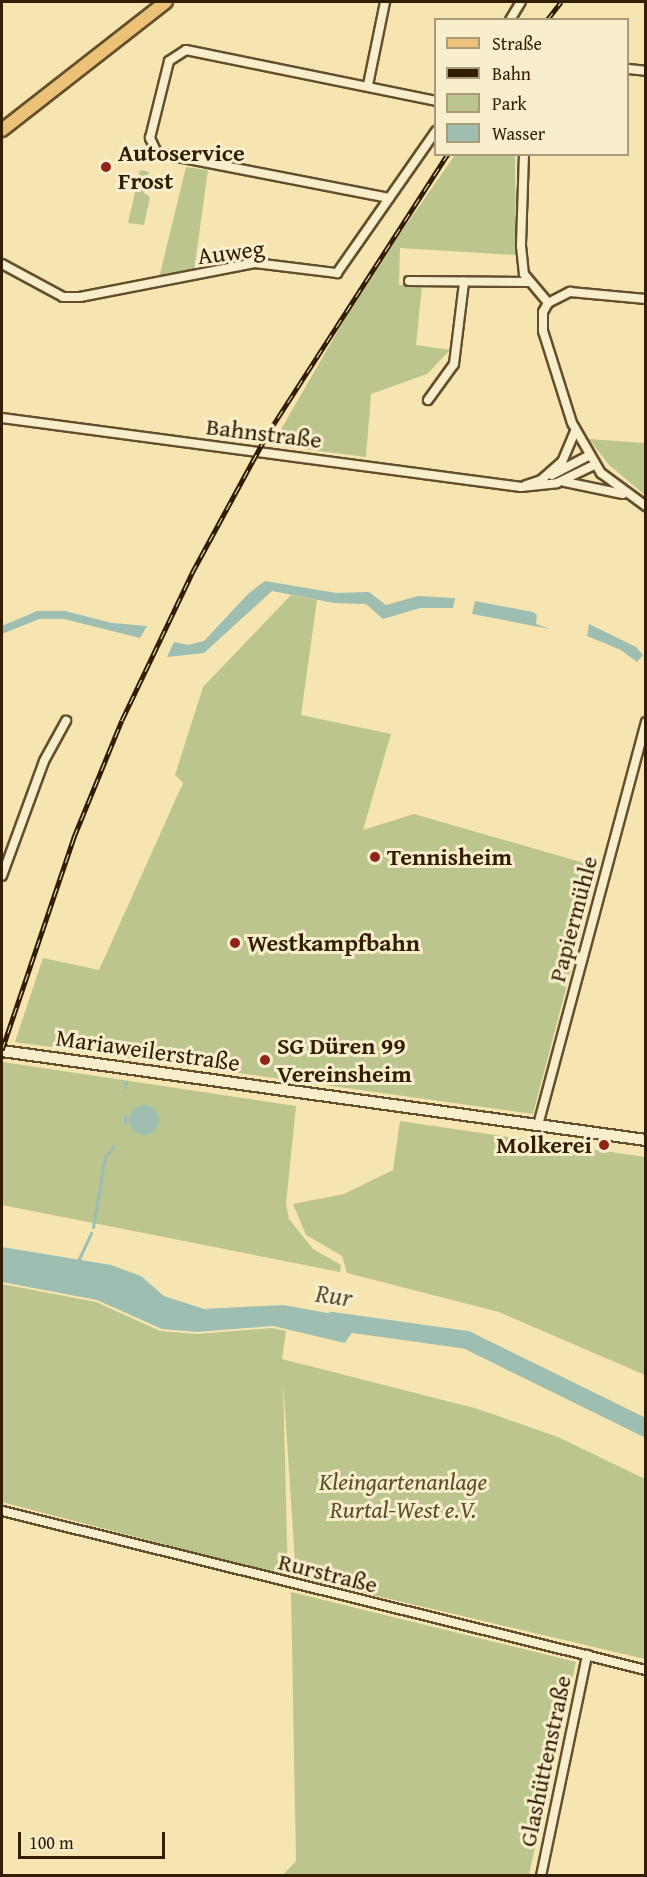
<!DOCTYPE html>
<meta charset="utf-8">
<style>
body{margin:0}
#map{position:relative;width:647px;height:1877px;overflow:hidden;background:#f6e5b1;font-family:"Gentium Book Plus",serif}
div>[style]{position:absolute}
.green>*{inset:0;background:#bbc58d}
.water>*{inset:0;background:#9ebeb2}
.round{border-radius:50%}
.stream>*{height:3px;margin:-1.5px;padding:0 1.5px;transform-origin:1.5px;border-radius:1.5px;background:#9ebeb2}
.river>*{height:18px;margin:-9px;padding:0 9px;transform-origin:9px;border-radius:9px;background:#9ebeb2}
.roads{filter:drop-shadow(2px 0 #644f2c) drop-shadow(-2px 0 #644f2c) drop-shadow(0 2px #644f2c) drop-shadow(0 -2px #644f2c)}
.street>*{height:8px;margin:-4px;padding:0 4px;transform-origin:4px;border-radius:4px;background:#f9eecc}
.secondary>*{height:10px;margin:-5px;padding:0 5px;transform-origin:5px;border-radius:5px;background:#f9eecc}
.primary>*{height:12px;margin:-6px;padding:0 6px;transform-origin:6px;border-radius:6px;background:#ebc278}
.rail>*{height:5px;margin-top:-2.5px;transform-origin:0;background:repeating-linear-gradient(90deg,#f9eecc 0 9px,#331d00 0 18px);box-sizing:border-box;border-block:2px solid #331d00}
.dots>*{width:16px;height:16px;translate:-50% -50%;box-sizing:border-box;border:3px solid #f9eecc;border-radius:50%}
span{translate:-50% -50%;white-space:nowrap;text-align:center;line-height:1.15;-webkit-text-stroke:6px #f9eecc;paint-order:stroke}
.poi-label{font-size:24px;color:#331d00;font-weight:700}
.left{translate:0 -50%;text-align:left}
.right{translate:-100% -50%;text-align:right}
.street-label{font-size:24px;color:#331d00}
.park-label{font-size:24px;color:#5c4f2a;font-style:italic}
.water-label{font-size:26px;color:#58553e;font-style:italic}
.frame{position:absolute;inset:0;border:3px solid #331d00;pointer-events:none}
.legend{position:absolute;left:434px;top:18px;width:195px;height:138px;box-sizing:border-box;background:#f9eecc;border:2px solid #aa9a7a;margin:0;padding:8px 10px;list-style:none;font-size:18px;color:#331d00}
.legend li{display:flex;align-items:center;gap:12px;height:30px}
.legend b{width:30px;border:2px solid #aa9a7a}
.scale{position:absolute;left:18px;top:1832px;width:147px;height:27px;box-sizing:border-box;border:3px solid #331d00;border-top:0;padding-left:8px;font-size:18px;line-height:21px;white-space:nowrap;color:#331d00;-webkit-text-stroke:4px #f9eecc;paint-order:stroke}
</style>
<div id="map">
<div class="green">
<i style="clip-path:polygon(455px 155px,515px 155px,516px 255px,400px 248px,399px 285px,422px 285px,416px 345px,450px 350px,427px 374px,371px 394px,366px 457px,272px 445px,366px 282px)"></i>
<i style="clip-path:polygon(186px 167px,208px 170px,194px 271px,159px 278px)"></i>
<i style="clip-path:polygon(140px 170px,149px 172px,144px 193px,150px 197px,144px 225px,128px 223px)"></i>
<i style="clip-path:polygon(589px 439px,645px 443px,645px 495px,609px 465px)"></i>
<i style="clip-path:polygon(291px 595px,317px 600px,301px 715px,391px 734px,363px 830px,414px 814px,598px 867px,533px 1114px,15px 1042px,43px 958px,99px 970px,183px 783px,175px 775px,203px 687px)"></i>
<i style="clip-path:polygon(3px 1062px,296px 1106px,286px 1204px,289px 1219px,313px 1249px,341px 1265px,340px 1272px,2px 1205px)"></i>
<i style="clip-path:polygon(400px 1121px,645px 1157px,645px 1375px,499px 1312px,347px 1273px,342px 1256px,306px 1235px,293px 1204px,344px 1194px,393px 1170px)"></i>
<i style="clip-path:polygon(2px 1284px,96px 1302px,160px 1331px,197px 1334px,272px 1328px,286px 1331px,282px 1359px,478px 1409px,558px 1437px,645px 1479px,645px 1659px,296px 1577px,283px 1380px,288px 1577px,2px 1502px)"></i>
<i style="clip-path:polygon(291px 1592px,576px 1662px,529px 1875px,283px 1875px,296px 1861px)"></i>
</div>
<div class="water">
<i style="clip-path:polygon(265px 581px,336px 593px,369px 592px,386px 605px,418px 596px,455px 598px,453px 608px,420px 608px,383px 619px,366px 604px,334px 603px,272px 591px,204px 653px,167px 657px,174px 642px,188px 645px,204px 641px,249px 593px)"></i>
<i style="clip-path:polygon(475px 601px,533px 612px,537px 615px,536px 624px,550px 629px,472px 614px)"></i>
<i style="clip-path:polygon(37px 611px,65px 611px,112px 623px,147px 626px,140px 638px,64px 619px,39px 619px,2px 634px,2px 626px)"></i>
<i style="clip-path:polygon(589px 624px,636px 647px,643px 655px,637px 662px,621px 650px,587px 636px)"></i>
<i class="round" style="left:129px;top:1105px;width:30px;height:30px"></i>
<i style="clip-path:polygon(2px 1247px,111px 1265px,141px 1276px,164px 1296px,204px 1309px,283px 1305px,361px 1319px,345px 1343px,273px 1326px,197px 1332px,162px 1329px,97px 1300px,2px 1282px)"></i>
</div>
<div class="stream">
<i style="left:125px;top:1088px;width:6px;rotate:-81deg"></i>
<i style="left:125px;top:1116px;width:7px;rotate:90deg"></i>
<i style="left:93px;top:1227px;width:71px;rotate:-80.3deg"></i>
<i style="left:105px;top:1157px;width:14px;rotate:-51deg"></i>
<i style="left:78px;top:1261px;width:31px;rotate:-65deg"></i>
</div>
<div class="river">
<i style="left:332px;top:1321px;width:136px;rotate:8deg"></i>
<i style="left:467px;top:1340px;width:199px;rotate:26.2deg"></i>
</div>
<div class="roads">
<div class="street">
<i style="left:510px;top:20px;width:21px;rotate:-59deg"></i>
<i style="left:628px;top:69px;width:18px;rotate:6deg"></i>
<i style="left:368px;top:85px;width:85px;rotate:-78.4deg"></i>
<i style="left:524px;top:154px;width:92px;rotate:91.9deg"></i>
<i style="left:521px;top:246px;width:28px;rotate:84deg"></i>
<i style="left:524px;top:274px;width:38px;rotate:50deg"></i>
<i style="left:548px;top:303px;width:10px;rotate:119deg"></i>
<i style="left:543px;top:312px;width:19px;rotate:90deg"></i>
<i style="left:543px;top:331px;width:96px;rotate:72.5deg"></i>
<i style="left:572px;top:423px;width:58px;rotate:59.9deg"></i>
<i style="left:601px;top:473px;width:56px;rotate:36.3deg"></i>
<i style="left:389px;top:198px;width:236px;rotate:-169deg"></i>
<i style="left:157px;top:153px;width:17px;rotate:-115deg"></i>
<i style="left:150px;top:138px;width:79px;rotate:-76.1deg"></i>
<i style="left:169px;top:61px;width:20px;rotate:-33deg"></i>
<i style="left:186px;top:50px;width:255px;rotate:11.5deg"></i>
<i style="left:2px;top:264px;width:69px;rotate:28.4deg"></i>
<i style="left:63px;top:297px;width:17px"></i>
<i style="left:80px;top:297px;width:178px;rotate:-11deg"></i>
<i style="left:255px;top:263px;width:83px;rotate:7deg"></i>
<i style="left:337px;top:273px;width:173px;rotate:-55.1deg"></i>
<i style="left:409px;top:281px;width:119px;rotate:0.5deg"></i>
<i style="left:548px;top:303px;width:25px;rotate:-27deg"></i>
<i style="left:570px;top:292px;width:76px;rotate:5.3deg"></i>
<i style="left:428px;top:400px;width:44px;rotate:-54.2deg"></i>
<i style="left:454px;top:364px;width:83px;rotate:-83deg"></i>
<i style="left:2px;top:418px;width:524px;rotate:7.57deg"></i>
<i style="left:521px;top:487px;width:36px;rotate:-6deg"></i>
<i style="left:557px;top:483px;width:41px;rotate:-25.9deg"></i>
<i style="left:552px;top:475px;width:41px;rotate:-27.8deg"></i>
<i style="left:565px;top:482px;width:59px;rotate:11.7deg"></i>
<i style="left:526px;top:485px;width:16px;rotate:-18deg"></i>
<i style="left:541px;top:480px;width:28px;rotate:-41deg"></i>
<i style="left:562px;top:462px;width:33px;rotate:-67deg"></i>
<i style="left:2px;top:876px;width:122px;rotate:-69.9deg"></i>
<i style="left:44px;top:761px;width:46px;rotate:-61.2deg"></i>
<i style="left:538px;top:1125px;width:417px;rotate:-75deg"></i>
<i style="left:2px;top:1511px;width:663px;rotate:13.87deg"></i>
<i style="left:541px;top:1876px;width:226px;rotate:-78.2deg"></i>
</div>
<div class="secondary">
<i style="left:2px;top:1051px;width:650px;rotate:7.87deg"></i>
</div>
<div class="primary">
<i style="left:2px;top:130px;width:208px;rotate:-38deg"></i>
</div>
</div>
<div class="rail">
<i style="left:547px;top:20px;width:23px;rotate:-52deg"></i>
<i style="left:2px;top:1050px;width:225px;rotate:-71.3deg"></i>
<i style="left:74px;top:837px;width:126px;rotate:-67.7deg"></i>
<i style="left:122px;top:720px;width:163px;rotate:-64.5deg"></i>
<i style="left:192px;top:573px;width:159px;rotate:-61.5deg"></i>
<i style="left:268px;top:433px;width:332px;rotate:-57.2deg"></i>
</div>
<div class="dots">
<i style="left:106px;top:167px;background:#8f2418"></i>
<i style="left:375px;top:857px;background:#8f2418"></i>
<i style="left:235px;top:943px;background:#8f2418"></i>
<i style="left:265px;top:1060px;background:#8f2418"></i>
<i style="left:604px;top:1145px;background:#8f2418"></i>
</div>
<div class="poi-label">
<span class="left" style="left:118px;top:167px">Autoservice<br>Frost</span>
<span class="left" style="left:387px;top:857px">Tennisheim</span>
<span class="left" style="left:247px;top:943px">Westkampfbahn</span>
<span class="left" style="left:277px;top:1060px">SG Düren 99<br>Vereinsheim</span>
<span class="right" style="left:592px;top:1145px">Molkerei</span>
</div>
<div class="street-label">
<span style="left:231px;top:252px;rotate:-7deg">Auweg</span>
<span style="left:264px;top:433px;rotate:7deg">Bahnstraße</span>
<span style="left:573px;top:919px;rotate:-75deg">Papiermühle</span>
<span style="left:148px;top:1050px;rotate:8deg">Mariaweilerstraße</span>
<span style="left:328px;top:1573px;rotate:14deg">Rurstraße</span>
<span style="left:545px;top:1761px;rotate:-78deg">Glashüttenstraße</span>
</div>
<div class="park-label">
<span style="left:403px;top:1496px">Kleingartenanlage<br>Rurtal-West e.V.</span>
</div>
<div class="water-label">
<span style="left:334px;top:1295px;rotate:8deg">Rur</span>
</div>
<div class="frame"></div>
<ul class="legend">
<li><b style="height:8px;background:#ebc278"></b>Straße</li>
<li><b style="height:8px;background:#331d00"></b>Bahn</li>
<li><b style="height:16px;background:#bbc58d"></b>Park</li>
<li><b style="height:16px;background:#9ebeb2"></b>Wasser</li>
</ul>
<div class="scale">100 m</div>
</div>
